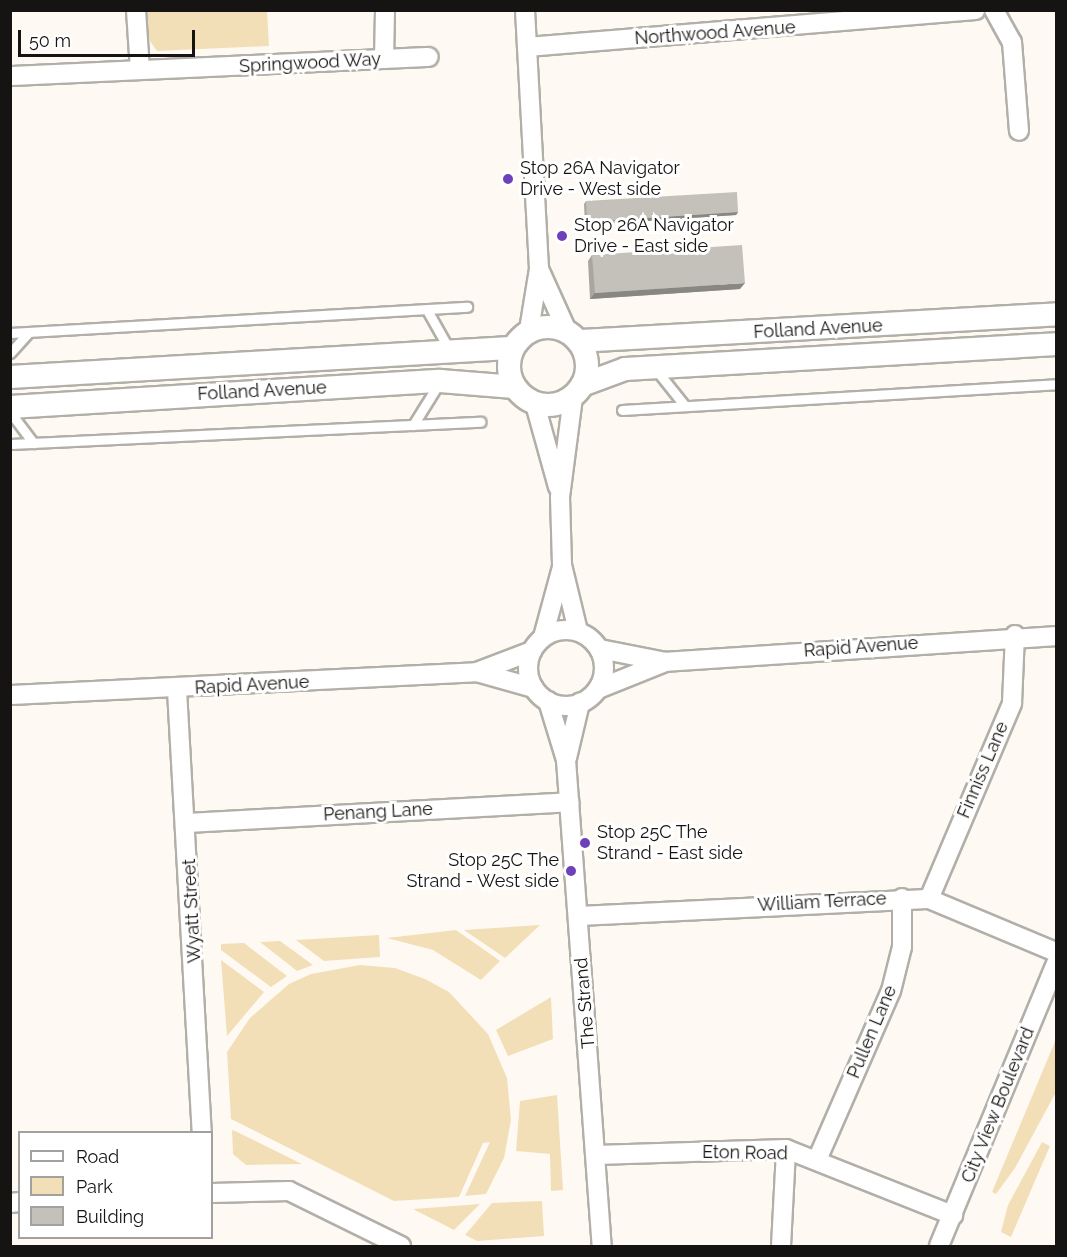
<!DOCTYPE html>
<style>
body{margin:0}
#map{position:relative;width:1067px;height:1257px;overflow:hidden;background:#fefaf3;font-family:Raleway,sans-serif}
div>[style]{position:absolute}
.green>*{inset:0;background:#f2dfb7}
.roads{filter:drop-shadow(2px 0 #b2afa8) drop-shadow(-2px 0 #b2afa8) drop-shadow(0 2px #b2afa8) drop-shadow(0 -2px #b2afa8)}
.service>*{height:9px;margin:-4.5px;padding:0 4.5px;transform-origin:4.5px;border-radius:4.5px;background:#fff}
.minor>*{height:18px;margin:-9px;padding:0 9px;transform-origin:9px;border-radius:9px;background:#fff}
.minor>.ring{margin:-9px;padding:0;box-sizing:content-box;background:none;border:18px solid #fff;border-radius:50%}
.tertiary>*{height:22px;margin:-11px;padding:0 11px;transform-origin:11px;border-radius:11px;background:#fff}
.tertiary>.ring{margin:-11px;padding:0;box-sizing:content-box;background:none;border:22px solid #fff;border-radius:50%}
.wall>*{inset:0;background:#a9a6a0}
.shaded-wall>*{inset:0;background:#898782}
.building>*{inset:0;background:#c4c1ba}
.dots>*{width:16px;height:16px;translate:-50% -50%;box-sizing:border-box;border:3px solid #fff;border-radius:50%}
span{translate:-50% -50%;white-space:nowrap;text-align:center;line-height:1.15;-webkit-text-stroke:6px #fff;paint-order:stroke}
.street-label{font-size:18px;color:#161412}
.poi-label{font-size:18px;color:#161412}
.left{translate:0 -50%;text-align:left}
.right{translate:-100% -50%;text-align:right}
.frame{position:absolute;inset:0;border:12px solid #161412;pointer-events:none}
.legend{position:absolute;left:18px;top:1131px;width:195px;height:108px;box-sizing:border-box;background:#fff;border:2px solid #a2a1a0;margin:0;padding:8px 10px;list-style:none;font-size:18px;color:#161412}
.legend li{display:flex;align-items:center;gap:12px;height:30px}
.legend b{width:30px;border:2px solid #a2a1a0}
.scale{position:absolute;left:18px;top:30px;width:177px;height:27px;box-sizing:border-box;border:3px solid #161412;border-top:0;padding-left:8px;font-size:18px;line-height:21px;white-space:nowrap;color:#161412;-webkit-text-stroke:4px #fff;paint-order:stroke}
</style>
<div id="map">
<div class="green">
<i style="clip-path:polygon(141px 11px,267px 11px,269px 46px,157px 51px,142px 30px)"></i>
<i style="clip-path:polygon(540px 925px,505px 958px,464px 930px)"></i>
<i style="clip-path:polygon(456px 930px,500px 961px,481px 980px,433px 950px,387px 938px)"></i>
<i style="clip-path:polygon(379px 935px,380px 957px,324px 961px,296px 940px)"></i>
<i style="clip-path:polygon(280px 941px,313px 965px,297px 971px,260px 942px)"></i>
<i style="clip-path:polygon(244px 943px,287px 976px,271px 987px,221px 950px,221px 944px)"></i>
<i style="clip-path:polygon(221px 960px,264px 992px,227px 1036px)"></i>
<i style="clip-path:polygon(360px 965px,395px 968px,425px 979px,449px 992px,488px 1034px,507px 1078px,511px 1120px,504px 1158px,486px 1194px,465px 1196px,490px 1142px,483px 1143px,459px 1197px,394px 1201px,231px 1119px,227px 1052px,250px 1018px,289px 984px,311px 974px)"></i>
<i style="clip-path:polygon(551px 997px,553px 1039px,508px 1056px,496px 1030px)"></i>
<i style="clip-path:polygon(1056px 1039px,1056px 1092px,1015px 1168px,996px 1194px,992px 1192px)"></i>
<i style="clip-path:polygon(557px 1095px,563px 1190px,551px 1191px,550px 1154px,516px 1151px,520px 1101px)"></i>
<i style="clip-path:polygon(232px 1130px,235px 1131px,302px 1164px,246px 1165px,233px 1154px)"></i>
<i style="clip-path:polygon(1042px 1142px,1050px 1146px,1011px 1237px,1001px 1232px,1008px 1205px)"></i>
<i style="clip-path:polygon(542px 1201px,544px 1236px,477px 1241px,465px 1235px,492px 1203px)"></i>
<i style="clip-path:polygon(480px 1204px,454px 1230px,413px 1209px)"></i>
</div>
<div class="roads">
<div class="service">
<i style="left:427px;top:310px;width:45px;rotate:60.6deg"></i>
<i style="left:10px;top:333px;width:458px;rotate:-3.3deg"></i>
<i style="left:10px;top:353px;width:28px;rotate:-48deg"></i>
<i style="left:657px;top:371px;width:45px;rotate:51.3deg"></i>
<i style="left:622px;top:410px;width:435px;rotate:-3.4deg"></i>
<i style="left:10px;top:412px;width:39px;rotate:53deg"></i>
<i style="left:413px;top:425px;width:49px;rotate:-58.2deg"></i>
<i style="left:10px;top:444px;width:471px;rotate:-2.7deg"></i>
</div>
<div class="minor">
<i style="left:136px;top:10px;width:60px;rotate:86.2deg"></i>
<i style="left:525px;top:10px;width:259px;rotate:86.9deg"></i>
<i style="left:539px;top:269px;width:62px;rotate:99.3deg"></i>
<i style="left:994px;top:10px;width:37px;rotate:61deg"></i>
<i style="left:1012px;top:42px;width:89px;rotate:85.5deg"></i>
<i style="left:527px;top:47px;width:450px;rotate:-4.7deg"></i>
<i style="left:384px;top:59px;width:49px;rotate:-88.8deg"></i>
<i style="left:10px;top:76px;width:419px;rotate:-2.6deg"></i>
<i style="left:539px;top:269px;width:68px;rotate:65.7deg"></i>
<i style="left:573px;top:397px;width:101px;rotate:97.4deg"></i>
<i style="left:560px;top:497px;width:68px;rotate:88.3deg"></i>
<i style="left:562px;top:565px;width:68px;rotate:76.4deg"></i>
<i style="left:535px;top:404px;width:86px;rotate:74.5deg"></i>
<i class="ring" style="left:528px;top:630px;width:58px;height:58px"></i>
<i style="left:543px;top:637px;width:73px;rotate:-74.8deg"></i>
<i style="left:600px;top:649px;width:66px;rotate:11.3deg"></i>
<i style="left:665px;top:662px;width:392px;rotate:-3.8deg"></i>
<i style="left:477px;top:672px;width:59px;rotate:15.7deg"></i>
<i style="left:598px;top:689px;width:72px;rotate:-21.9deg"></i>
<i style="left:177px;top:690px;width:443px;rotate:86.8deg"></i>
<i style="left:10px;top:695px;width:468px;rotate:-2.8deg"></i>
<i style="left:477px;top:672px;width:59px;rotate:-20.9deg"></i>
<i style="left:548px;top:701px;width:62px;rotate:73deg"></i>
<i style="left:566px;top:760px;width:487px;rotate:85.8deg"></i>
<i style="left:567px;top:758px;width:57px;rotate:-76.7deg"></i>
<i style="left:187px;top:823px;width:383px;rotate:-3.1deg"></i>
<i style="left:929px;top:899px;width:213px;rotate:-67deg"></i>
<i style="left:1012px;top:703px;width:68px;rotate:-87.5deg"></i>
<i style="left:578px;top:916px;width:351px;rotate:-2.8deg"></i>
<i style="left:929px;top:899px;width:138px;rotate:22.7deg"></i>
<i style="left:597px;top:1155px;width:189px;rotate:-1.8deg"></i>
<i style="left:786px;top:1149px;width:180px;rotate:21.6deg"></i>
<i style="left:817px;top:1160px;width:184px;rotate:-66.4deg"></i>
<i style="left:891px;top:991px;width:45px;rotate:-76deg"></i>
<i style="left:902px;top:947px;width:49px;rotate:-90deg"></i>
<i style="left:212px;top:1193px;width:77px;rotate:-1.5deg"></i>
<i style="left:289px;top:1191px;width:125px;rotate:26.2deg"></i>
<i style="left:10px;top:1203px;width:10px;rotate:-6deg"></i>
<i style="left:781px;top:1246px;width:97px;rotate:-87deg"></i>
<i style="left:939px;top:1246px;width:306px;rotate:-67.5deg"></i>
</div>
<div class="tertiary">
<i class="ring" style="left:509px;top:327px;width:56px;height:56px"></i>
<i style="left:579px;top:341px;width:478px;rotate:-3.2deg"></i>
<i style="left:10px;top:377px;width:503px;rotate:-3.31deg"></i>
<i style="left:582px;top:385px;width:46px;rotate:-20.4deg"></i>
<i style="left:625px;top:369px;width:432px;rotate:-3.3deg"></i>
<i style="left:10px;top:407px;width:431px;rotate:-3.5deg"></i>
<i style="left:440px;top:381px;width:74px;rotate:4.6deg"></i>
</div>
</div>
<div class="wall">
<i style="clip-path:polygon(586px 201px,738px 212px,736px 215px,585px 225px,584px 204px)"></i>
<i style="clip-path:polygon(592px 255px,740px 289px,590px 299px,588px 261px)"></i>
</div>
<div class="shaded-wall">
<i style="clip-path:polygon(738px 212px,736px 215px,585px 225px,587px 222px)"></i>
<i style="clip-path:polygon(745px 283px,740px 289px,590px 299px,595px 293px)"></i>
</div>
<div class="building">
<i style="clip-path:polygon(737px 192px,738px 212px,587px 222px,586px 201px)"></i>
<i style="clip-path:polygon(742px 245px,745px 283px,595px 293px,592px 255px)"></i>
</div>
<div class="dots">
<i style="left:508px;top:179px;background:#6c41b9"></i>
<i style="left:562px;top:236px;background:#6c41b9"></i>
<i style="left:585px;top:843px;background:#6c41b9"></i>
<i style="left:571px;top:871px;background:#6c41b9"></i>
</div>
<div class="street-label">
<span style="left:715px;top:33px;rotate:-4deg">Northwood Avenue</span>
<span style="left:310px;top:63px;rotate:-3deg">Springwood Way</span>
<span style="left:818px;top:329px;rotate:-3deg">Folland Avenue</span>
<span style="left:262px;top:391px;rotate:-3deg">Folland Avenue</span>
<span style="left:861px;top:647px;rotate:-4deg">Rapid Avenue</span>
<span style="left:252px;top:685px;rotate:-3deg">Rapid Avenue</span>
<span style="left:983px;top:770px;rotate:-67deg">Finniss Lane</span>
<span style="left:378px;top:812px;rotate:-3deg">Penang Lane</span>
<span style="left:822px;top:902px;rotate:-3deg">William Terrace</span>
<span style="left:192px;top:911px;rotate:-93deg">Wyatt Street</span>
<span style="left:585px;top:1003px;rotate:-95deg">The Strand</span>
<span style="left:872px;top:1032px;rotate:-67deg">Pullen Lane</span>
<span style="left:998px;top:1105px;rotate:-68deg">City View Boulevard</span>
<span style="left:745px;top:1153px;rotate:1deg">Eton Road</span>
</div>
<div class="poi-label">
<span class="left" style="left:520px;top:179px">Stop 26A Navigator<br>Drive - West side</span>
<span class="left" style="left:574px;top:236px">Stop 26A Navigator<br>Drive - East side</span>
<span class="left" style="left:597px;top:843px">Stop 25C The<br>Strand - East side</span>
<span class="right" style="left:559px;top:871px">Stop 25C The<br>Strand - West side</span>
</div>
<div class="frame"></div>
<ul class="legend">
<li><b style="height:8px;background:#fff"></b>Road</li>
<li><b style="height:16px;background:#f2dfb7"></b>Park</li>
<li><b style="height:16px;background:#c4c1ba"></b>Building</li>
</ul>
<div class="scale">50 m</div>
</div>
